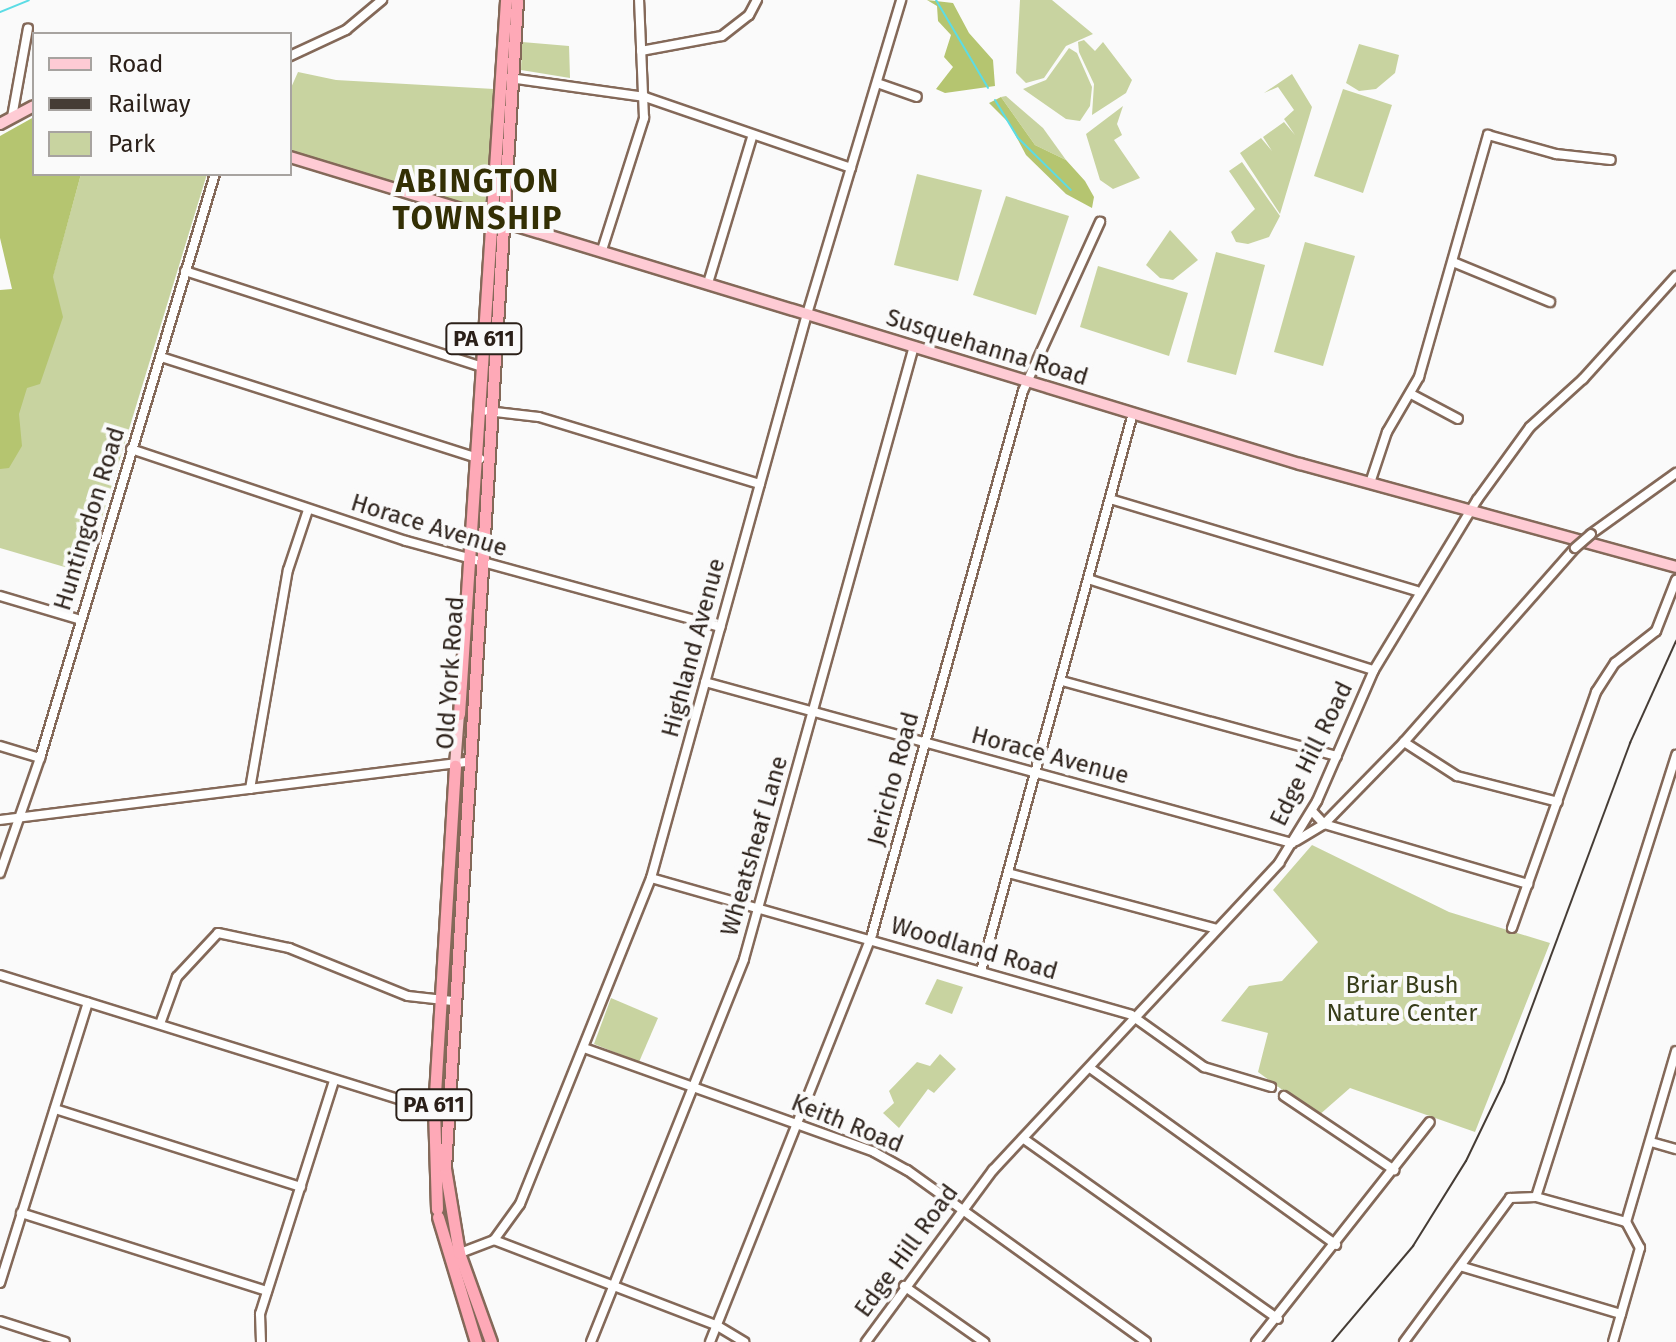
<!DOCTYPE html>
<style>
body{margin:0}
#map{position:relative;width:1676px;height:1342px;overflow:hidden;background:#fafafa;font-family:"Fira Sans",sans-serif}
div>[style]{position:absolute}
.green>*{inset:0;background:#c8d3a0}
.forest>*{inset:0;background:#b5c570}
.stream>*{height:2px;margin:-1px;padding:0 1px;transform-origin:1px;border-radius:1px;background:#5cdce5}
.roads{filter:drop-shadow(2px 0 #846959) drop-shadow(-2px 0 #846959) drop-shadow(0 2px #846959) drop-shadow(0 -2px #846959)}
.minor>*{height:8px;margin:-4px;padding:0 4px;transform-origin:4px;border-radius:4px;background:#fff}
.major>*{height:10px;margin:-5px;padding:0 5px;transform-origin:5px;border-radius:5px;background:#fecbd4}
.highway>*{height:11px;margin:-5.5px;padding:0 5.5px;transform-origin:5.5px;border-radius:5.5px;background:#fea9b7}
.rail>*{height:2px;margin:-1px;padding:0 1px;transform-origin:1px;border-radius:1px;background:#453c35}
.bridges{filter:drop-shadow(2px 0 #846959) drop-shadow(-2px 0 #846959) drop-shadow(0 2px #846959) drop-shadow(0 -2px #846959)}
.minor-bridge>*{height:8px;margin:-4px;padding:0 4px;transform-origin:4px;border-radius:4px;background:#fff}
span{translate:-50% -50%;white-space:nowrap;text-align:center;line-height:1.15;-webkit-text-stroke:8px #fafafa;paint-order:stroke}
.shield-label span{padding:2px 6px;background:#fafafa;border:2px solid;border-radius:6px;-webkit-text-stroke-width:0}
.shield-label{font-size:22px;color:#2b2019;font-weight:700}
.street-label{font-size:24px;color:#2b2019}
.park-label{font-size:24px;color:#363c18}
.district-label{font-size:32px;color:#332f04;font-weight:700;letter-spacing:2px}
.legend{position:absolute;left:32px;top:32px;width:260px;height:144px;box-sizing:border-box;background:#fafafa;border:2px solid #a7a3a0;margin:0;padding:10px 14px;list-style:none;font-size:24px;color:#2b2019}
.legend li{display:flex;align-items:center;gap:16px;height:40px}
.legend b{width:40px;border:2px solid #a7a3a0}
</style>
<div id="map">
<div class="green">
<i style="clip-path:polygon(1020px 0,1052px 0,1093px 34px,1066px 46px,1044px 78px,1026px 83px,1016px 73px)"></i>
<i style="clip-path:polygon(1084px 40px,1095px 51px,1103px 42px,1132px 80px,1126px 93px,1092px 115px,1094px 84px,1079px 52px,1078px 42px)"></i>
<i style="clip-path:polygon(522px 42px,569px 46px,570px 78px,521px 70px)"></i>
<i style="clip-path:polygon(1359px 44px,1399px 55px,1395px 73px,1376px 89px,1359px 91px,1346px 83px)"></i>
<i style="clip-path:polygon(1069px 48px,1077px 53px,1092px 87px,1090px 106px,1080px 121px,1066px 119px,1023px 89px,1046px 80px)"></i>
<i style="clip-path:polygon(298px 72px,336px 80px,494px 89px,485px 209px,290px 151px,290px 90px)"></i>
<i style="clip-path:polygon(1292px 74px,1312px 107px,1280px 214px,1240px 153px,1261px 138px,1272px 151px,1263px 137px,1284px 122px,1295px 135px,1284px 119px,1294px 110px,1278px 87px,1264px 93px)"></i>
<i style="clip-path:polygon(1343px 89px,1392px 105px,1363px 193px,1314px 176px)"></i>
<i style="clip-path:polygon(1006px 96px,1043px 128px,1066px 160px,1035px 145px,1001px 97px)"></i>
<i style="clip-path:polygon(1123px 106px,1117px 124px,1122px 135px,1114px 140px,1140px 178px,1113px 189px,1100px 180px,1086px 134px)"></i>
<i style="clip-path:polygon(1242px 162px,1280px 216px,1269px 237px,1248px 244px,1236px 242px,1231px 232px,1255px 209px,1229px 171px)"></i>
<i style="clip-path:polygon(81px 174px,207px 174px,85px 573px,0 548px,0 468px)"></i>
<i style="clip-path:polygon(917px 174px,982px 190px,958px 281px,894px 265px)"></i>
<i style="clip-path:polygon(1006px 196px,1069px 216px,1036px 315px,973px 295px)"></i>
<i style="clip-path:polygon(1170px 230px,1198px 260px,1173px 280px,1160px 278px,1146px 265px)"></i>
<i style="clip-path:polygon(1305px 242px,1355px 256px,1323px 366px,1274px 352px)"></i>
<i style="clip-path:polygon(1216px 252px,1265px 265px,1236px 375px,1187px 362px)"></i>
<i style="clip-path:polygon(1098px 266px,1188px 293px,1169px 356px,1080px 327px)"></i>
<i style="clip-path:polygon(1312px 845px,1449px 912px,1550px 943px,1475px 1132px,1350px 1088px,1318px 1116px,1258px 1072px,1268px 1033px,1221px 1021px,1249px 986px,1282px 981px,1318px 942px,1273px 890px)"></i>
<i style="clip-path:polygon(937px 979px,963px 987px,952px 1014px,925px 1004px)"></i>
<i style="clip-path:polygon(611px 998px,658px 1018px,639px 1062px,594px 1044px)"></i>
<i style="clip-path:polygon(940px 1054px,956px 1069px,934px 1093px,928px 1089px,899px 1128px,883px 1113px,894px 1103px,889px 1091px,917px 1062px,930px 1066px)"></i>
</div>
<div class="forest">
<i style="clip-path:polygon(927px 0,953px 3px,969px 33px,993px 60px,995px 86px,945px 93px,936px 89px,953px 67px,944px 57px,951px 35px,938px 21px,937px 6px)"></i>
<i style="clip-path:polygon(1001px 97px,1035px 145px,1066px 160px,1085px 181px,1094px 197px,1092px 208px,1066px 194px,1026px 155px,1009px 123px,989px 103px)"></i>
<i style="clip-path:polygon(34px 117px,34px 174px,81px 174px,53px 277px,63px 317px,40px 384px,27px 388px,19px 414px,22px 446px,9px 468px,0 469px,0 290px,12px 289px,0 238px,0 136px)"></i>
</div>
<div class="stream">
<i style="left:936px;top:0;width:102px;rotate:59.4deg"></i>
<i style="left:0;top:12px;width:31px;rotate:-22deg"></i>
<i style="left:995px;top:100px;width:44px;rotate:58.8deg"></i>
<i style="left:1018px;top:138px;width:74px;rotate:44.5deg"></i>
</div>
<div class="roads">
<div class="minor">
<i style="left:641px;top:51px;width:82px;rotate:-10.5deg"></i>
<i style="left:722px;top:36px;width:34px;rotate:-38deg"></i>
<i style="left:749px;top:15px;width:17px;rotate:-62deg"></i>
<i style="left:290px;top:56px;width:62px;rotate:-24.9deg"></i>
<i style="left:346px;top:30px;width:47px;rotate:-39.8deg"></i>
<i style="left:510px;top:78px;width:136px;rotate:8deg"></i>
<i style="left:645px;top:97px;width:218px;rotate:19deg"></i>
<i style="left:877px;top:83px;width:42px;rotate:19.3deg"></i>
<i style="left:12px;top:117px;width:90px;rotate:-79.8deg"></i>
<i style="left:602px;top:250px;width:139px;rotate:-72.3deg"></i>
<i style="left:644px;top:118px;width:118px;rotate:-92.4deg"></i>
<i style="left:1453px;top:262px;width:105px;rotate:22.4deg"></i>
<i style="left:185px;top:271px;width:312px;rotate:17.9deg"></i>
<i style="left:708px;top:283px;width:152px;rotate:-73.2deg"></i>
<i style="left:161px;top:357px;width:335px;rotate:17.7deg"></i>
<i style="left:1411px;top:394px;width:53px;rotate:28deg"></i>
<i style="left:487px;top:411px;width:52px;rotate:6.6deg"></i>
<i style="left:539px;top:417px;width:231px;rotate:16.9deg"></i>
<i style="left:131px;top:449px;width:290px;rotate:18.5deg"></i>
<i style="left:406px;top:541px;width:326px;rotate:15.3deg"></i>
<i style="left:1370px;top:483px;width:54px;rotate:-71.6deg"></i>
<i style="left:1387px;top:432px;width:64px;rotate:-59.8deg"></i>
<i style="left:1419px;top:377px;width:252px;rotate:-74.1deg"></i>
<i style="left:1488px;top:135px;width:71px;rotate:15.6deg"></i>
<i style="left:1556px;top:154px;width:55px;rotate:6.2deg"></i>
<i style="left:1110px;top:499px;width:320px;rotate:16.7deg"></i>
<i style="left:1591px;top:534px;width:105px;rotate:-35.7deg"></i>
<i style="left:1088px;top:579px;width:300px;rotate:17.7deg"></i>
<i style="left:0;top:596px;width:84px;rotate:16.5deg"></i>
<i style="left:1062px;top:681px;width:285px;rotate:15.3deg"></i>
<i style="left:705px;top:682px;width:609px;rotate:15.34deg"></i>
<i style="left:1404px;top:742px;width:63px;rotate:32.7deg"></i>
<i style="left:1457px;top:776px;width:104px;rotate:14.4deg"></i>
<i style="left:0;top:746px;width:42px;rotate:16.7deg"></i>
<i style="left:250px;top:789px;width:222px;rotate:-80.2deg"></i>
<i style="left:288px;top:570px;width:63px;rotate:-71.6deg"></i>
<i style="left:1312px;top:811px;width:18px;rotate:47deg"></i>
<i style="left:1324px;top:824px;width:213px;rotate:16.4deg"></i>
<i style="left:0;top:820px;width:471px;rotate:-7.1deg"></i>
<i style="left:1296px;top:841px;width:33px;rotate:-31deg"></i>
<i style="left:1324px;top:824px;width:115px;rotate:-45.7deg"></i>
<i style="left:1404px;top:742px;width:259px;rotate:-48.6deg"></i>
<i style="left:0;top:873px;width:122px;rotate:-70.8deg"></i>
<i style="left:40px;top:758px;width:610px;rotate:-73.32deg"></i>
<i style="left:1008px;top:873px;width:216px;rotate:15deg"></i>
<i style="left:651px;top:878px;width:499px;rotate:15.9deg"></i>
<i style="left:1131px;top:1015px;width:90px;rotate:35.5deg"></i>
<i style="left:1204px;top:1067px;width:70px;rotate:16.6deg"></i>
<i style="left:1512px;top:928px;width:251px;rotate:-70.4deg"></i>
<i style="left:1596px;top:692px;width:35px;rotate:-57deg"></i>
<i style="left:1615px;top:663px;width:52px;rotate:-38deg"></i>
<i style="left:1656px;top:631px;width:55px;rotate:-68.6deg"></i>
<i style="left:981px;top:971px;width:578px;rotate:-74.76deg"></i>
<i style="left:0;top:975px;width:455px;rotate:17.3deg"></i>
<i style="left:160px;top:1024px;width:50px;rotate:-70.1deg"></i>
<i style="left:177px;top:977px;width:60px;rotate:-47deg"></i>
<i style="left:218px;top:933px;width:73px;rotate:11.9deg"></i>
<i style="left:289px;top:948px;width:128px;rotate:22deg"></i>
<i style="left:408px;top:996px;width:45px;rotate:6.3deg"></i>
<i style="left:584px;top:1048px;width:308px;rotate:19.7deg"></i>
<i style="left:874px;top:1152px;width:38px;rotate:29deg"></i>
<i style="left:907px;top:1170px;width:294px;rotate:35.7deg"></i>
<i style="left:1090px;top:1068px;width:303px;rotate:35.7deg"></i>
<i style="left:1284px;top:1096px;width:133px;rotate:33.9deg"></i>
<i style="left:55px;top:1109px;width:258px;rotate:17.6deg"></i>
<i style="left:1024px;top:1139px;width:311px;rotate:35.3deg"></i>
<i style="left:1651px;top:1142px;width:26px;rotate:16deg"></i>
<i style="left:1536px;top:1197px;width:464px;rotate:-72.4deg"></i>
<i style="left:21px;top:1213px;width:258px;rotate:17.6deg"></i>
<i style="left:494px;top:1240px;width:238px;rotate:21deg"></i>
<i style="left:716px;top:1325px;width:33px;rotate:31deg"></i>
<i style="left:455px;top:1255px;width:42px;rotate:-21deg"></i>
<i style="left:494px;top:1240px;width:44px;rotate:-54.2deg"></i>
<i style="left:520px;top:1204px;width:351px;rotate:-68.1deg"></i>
<i style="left:651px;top:878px;width:585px;rotate:-74.54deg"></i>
<i style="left:807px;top:314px;width:328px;rotate:-73.3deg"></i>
<i style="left:1463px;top:1267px;width:165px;rotate:16.6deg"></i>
<i style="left:0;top:1283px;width:294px;rotate:-72.6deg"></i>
<i style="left:904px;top:1286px;width:98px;rotate:35deg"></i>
<i style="left:0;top:1321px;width:68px;rotate:17.9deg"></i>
<i style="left:261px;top:1342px;width:28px;rotate:-92deg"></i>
<i style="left:260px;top:1314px;width:244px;rotate:-72.4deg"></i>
<i style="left:591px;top:1342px;width:412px;rotate:-68.2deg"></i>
<i style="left:744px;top:959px;width:636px;rotate:-74.5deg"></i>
<i style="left:710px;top:1342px;width:439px;rotate:-68.3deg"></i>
<i style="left:872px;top:934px;width:564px;rotate:-74.46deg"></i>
<i style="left:1023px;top:391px;width:186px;rotate:-65.5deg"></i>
<i style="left:866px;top:1342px;width:214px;rotate:-53.6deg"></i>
<i style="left:993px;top:1170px;width:420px;rotate:-47deg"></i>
<i style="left:1279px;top:863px;width:73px;rotate:-58.5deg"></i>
<i style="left:1317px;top:801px;width:143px;rotate:-66.5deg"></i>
<i style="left:1374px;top:670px;width:199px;rotate:-58.8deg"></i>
<i style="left:1477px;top:500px;width:90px;rotate:-54deg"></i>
<i style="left:1530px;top:427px;width:72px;rotate:-42.2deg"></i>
<i style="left:1583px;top:379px;width:139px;rotate:-47.9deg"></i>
<i style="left:1256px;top:1342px;width:280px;rotate:-51.7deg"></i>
<i style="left:1404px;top:1342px;width:179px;rotate:-53.6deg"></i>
<i style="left:1510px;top:1198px;width:26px;rotate:-2deg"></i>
<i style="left:1536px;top:1197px;width:93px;rotate:15.5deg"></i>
<i style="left:1613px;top:1342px;width:98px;rotate:-74deg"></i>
<i style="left:1640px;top:1248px;width:30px;rotate:-118deg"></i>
<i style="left:1626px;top:1222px;width:178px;rotate:-73.7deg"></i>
</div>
<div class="major">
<i style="left:0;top:124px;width:38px;rotate:-28deg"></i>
<i style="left:290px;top:157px;width:1056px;rotate:16.91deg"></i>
<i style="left:1300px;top:464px;width:390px;rotate:15.3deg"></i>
<i style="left:455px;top:766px;width:52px;rotate:-85.6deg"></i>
</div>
<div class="highway">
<i style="left:459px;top:714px;width:716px;rotate:-86.23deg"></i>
<i style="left:437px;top:1209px;width:99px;rotate:-91.7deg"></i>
<i style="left:434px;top:1110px;width:345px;rotate:-86.5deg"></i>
<i style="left:438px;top:1217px;width:131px;rotate:73.1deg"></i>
<i style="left:491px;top:1342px;width:95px;rotate:-109.8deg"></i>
<i style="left:459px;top:1253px;width:86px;rotate:-99.4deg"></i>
<i style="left:445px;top:1168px;width:1170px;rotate:-86.47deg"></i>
</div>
</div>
<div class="rail">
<i style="left:1332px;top:1342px;width:126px;rotate:-49.8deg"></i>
<i style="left:1413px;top:1246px;width:100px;rotate:-58.1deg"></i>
<i style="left:1466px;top:1161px;width:88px;rotate:-64.3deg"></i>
<i style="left:1504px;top:1082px;width:362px;rotate:-69.6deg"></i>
<i style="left:1630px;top:743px;width:112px;rotate:-65.7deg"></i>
</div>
<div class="bridges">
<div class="minor-bridge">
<i style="left:1575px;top:548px;width:21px;rotate:-41deg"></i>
</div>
</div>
<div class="shield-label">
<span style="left:484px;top:339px">PA 611</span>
<span style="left:434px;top:1105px">PA 611</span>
</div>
<div class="street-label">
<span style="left:987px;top:348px;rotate:17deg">Susquehanna Road</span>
<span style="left:90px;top:519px;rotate:-73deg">Huntingdon Road</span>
<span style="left:429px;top:526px;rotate:17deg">Horace Avenue</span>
<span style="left:694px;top:648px;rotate:-75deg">Highland Avenue</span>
<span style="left:451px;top:673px;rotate:-86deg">Old York Road</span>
<span style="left:1312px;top:754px;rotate:-64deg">Edge Hill Road</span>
<span style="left:1050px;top:756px;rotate:15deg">Horace Avenue</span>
<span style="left:894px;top:779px;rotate:-75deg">Jericho Road</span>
<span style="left:755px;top:846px;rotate:-74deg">Wheatsheaf Lane</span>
<span style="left:974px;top:949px;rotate:16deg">Woodland Road</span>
<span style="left:847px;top:1124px;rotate:22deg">Keith Road</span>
<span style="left:907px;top:1251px;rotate:-54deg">Edge Hill Road</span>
</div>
<div class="park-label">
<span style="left:1402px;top:1000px">Briar Bush<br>Nature Center</span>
</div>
<div class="district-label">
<span style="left:478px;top:200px">ABINGTON<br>TOWNSHIP</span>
</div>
<ul class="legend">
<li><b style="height:10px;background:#fecbd4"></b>Road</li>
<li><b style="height:10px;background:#453c35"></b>Railway</li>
<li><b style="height:22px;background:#c8d3a0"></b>Park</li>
</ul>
</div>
